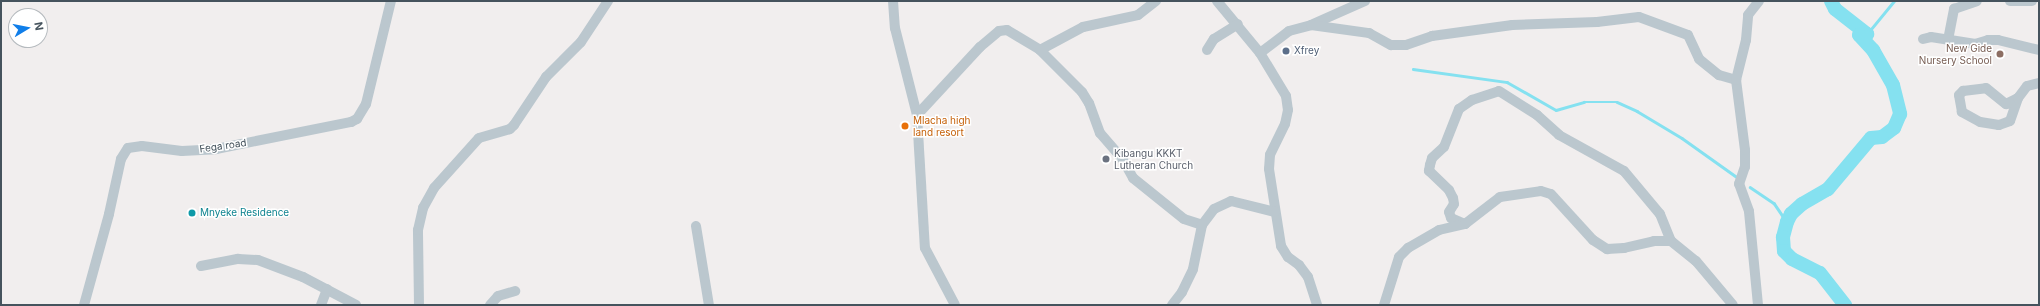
<!DOCTYPE html>
<style>
body{margin:0}
#map{position:relative;width:2040px;height:306px;overflow:hidden;background:#f1eeee;font-family:Inter,sans-serif}
div>[style]{position:absolute}
.stream>*{height:2.5px;margin:-1.25px;padding:0 1.25px;transform-origin:1.25px;border-radius:1.25px;background:#85e1f0}
.river>*{height:14px;margin:-7px;padding:0 7px;transform-origin:7px;border-radius:7px;background:#85e1f0}
.minor>*{height:10px;margin:-5px;padding:0 5px;transform-origin:5px;border-radius:5px;background:#bbc7ce}
.dots>*{width:11px;height:11px;translate:-50% -50%;box-sizing:border-box;border:2px solid #fff;border-radius:50%}
span{translate:-50% -50%;white-space:nowrap;text-align:center;line-height:1.15;-webkit-text-stroke:3px #fff;paint-order:stroke}
.education-label{font-size:10px;color:#785e54}
.right{translate:-100% -50%;text-align:right}
.service-label{font-size:10px;color:#4e5e75}
.left{translate:0 -50%;text-align:left}
.food-label{font-size:10px;color:#c56008}
.street-label{font-size:10px;color:#45535d}
.worship-label{font-size:10px;color:#5b616d}
.culture-label{font-size:10px;color:#0d838f}
.frame{position:absolute;inset:0;border:2px solid #45535d;pointer-events:none}
.north{position:absolute;left:8px;top:8px;width:40px;height:40px;box-sizing:border-box;background:#fff;border:1px solid #b5babe;border-radius:50%;rotate:80deg;font-size:11px;font-weight:700;line-height:16px;text-align:center;color:#45535d}
.north::after{content:'';display:block;margin:auto;width:14px;height:18px;background:#107ee9;clip-path:polygon(50% 0,100% 100%,50% 72%,0 100%)}
</style>
<div id="map">
<div class="stream">
<i style="left:1867px;top:34px;width:43px;rotate:-50.7deg"></i>
<i style="left:1413px;top:69px;width:95px;rotate:7.9deg"></i>
<i style="left:1507px;top:82px;width:56px;rotate:29.7deg"></i>
<i style="left:1556px;top:110px;width:29px;rotate:-16deg"></i>
<i style="left:1584px;top:102px;width:33px"></i>
<i style="left:1617px;top:102px;width:22px;rotate:24deg"></i>
<i style="left:1637px;top:111px;width:52px;rotate:31deg"></i>
<i style="left:1682px;top:138px;width:69px;rotate:35.5deg"></i>
<i style="left:1750px;top:187px;width:29px;rotate:34deg"></i>
<i style="left:1774px;top:203px;width:23px;rotate:56deg"></i>
</div>
<div class="river">
<i style="left:1831px;top:1px;width:9px;rotate:63deg"></i>
<i style="left:1835px;top:9px;width:41px;rotate:38deg"></i>
<i style="left:1867px;top:34px;width:8px;rotate:173deg"></i>
<i style="left:1859px;top:35px;width:21px;rotate:47deg"></i>
<i style="left:1873px;top:50px;width:40px;rotate:60.3deg"></i>
<i style="left:1893px;top:85px;width:30px;rotate:76deg"></i>
<i style="left:1900px;top:114px;width:15px;rotate:113deg"></i>
<i style="left:1894px;top:128px;width:15px;rotate:143deg"></i>
<i style="left:1882px;top:137px;width:11px;rotate:175deg"></i>
<i style="left:1871px;top:138px;width:67px;rotate:130.1deg"></i>
<i style="left:1828px;top:189px;width:30px;rotate:150deg"></i>
<i style="left:1802px;top:204px;width:15px;rotate:138deg"></i>
<i style="left:1791px;top:214px;width:9px;rotate:117deg"></i>
<i style="left:1787px;top:222px;width:16px;rotate:105deg"></i>
<i style="left:1783px;top:237px;width:14px;rotate:86deg"></i>
<i style="left:1784px;top:251px;width:11px;rotate:45deg"></i>
<i style="left:1792px;top:259px;width:31px;rotate:27deg"></i>
<i style="left:1820px;top:273px;width:41px;rotate:52deg"></i>
</div>
<div class="minor">
<i style="left:893px;top:1px;width:27px;rotate:86deg"></i>
<i style="left:895px;top:28px;width:90px;rotate:75.8deg"></i>
<i style="left:917px;top:115px;width:133px;rotate:86.6deg"></i>
<i style="left:925px;top:248px;width:64px;rotate:62.2deg"></i>
<i style="left:1217px;top:1px;width:67px;rotate:50.4deg"></i>
<i style="left:1260px;top:53px;width:50px;rotate:58.8deg"></i>
<i style="left:1286px;top:96px;width:14px;rotate:82deg"></i>
<i style="left:1288px;top:110px;width:14px;rotate:102deg"></i>
<i style="left:1285px;top:124px;width:34px;rotate:116deg"></i>
<i style="left:1270px;top:155px;width:14px;rotate:94deg"></i>
<i style="left:1269px;top:169px;width:78px;rotate:81.1deg"></i>
<i style="left:1281px;top:246px;width:13px;rotate:58deg"></i>
<i style="left:1288px;top:257px;width:14px;rotate:36deg"></i>
<i style="left:1299px;top:265px;width:15px;rotate:53deg"></i>
<i style="left:1308px;top:277px;width:29px;rotate:72deg"></i>
<i style="left:2010px;top:1px;width:22px"></i>
<i style="left:1313px;top:24px;width:57px;rotate:-23.9deg"></i>
<i style="left:1923px;top:39px;width:8px;rotate:-14deg"></i>
<i style="left:1931px;top:37px;width:45px;rotate:9deg"></i>
<i style="left:1975px;top:44px;width:14px;rotate:-17deg"></i>
<i style="left:1988px;top:40px;width:10px"></i>
<i style="left:1998px;top:40px;width:42px;rotate:13.7deg"></i>
<i style="left:1948px;top:40px;width:32px;rotate:-79deg"></i>
<i style="left:1954px;top:9px;width:24px;rotate:-19deg"></i>
<i style="left:1040px;top:50px;width:49px;rotate:-28.1deg"></i>
<i style="left:1083px;top:27px;width:56px;rotate:-12.3deg"></i>
<i style="left:1138px;top:15px;width:23px;rotate:-38deg"></i>
<i style="left:1207px;top:50px;width:13px;rotate:-58deg"></i>
<i style="left:1214px;top:39px;width:28px;rotate:-32deg"></i>
<i style="left:1260px;top:53px;width:36px;rotate:-37deg"></i>
<i style="left:1289px;top:31px;width:23px;rotate:-15deg"></i>
<i style="left:1311px;top:25px;width:59px;rotate:7.9deg"></i>
<i style="left:1369px;top:33px;width:25px;rotate:29deg"></i>
<i style="left:1391px;top:45px;width:15px"></i>
<i style="left:1406px;top:45px;width:28px;rotate:-19deg"></i>
<i style="left:1432px;top:36px;width:81px;rotate:-7.8deg"></i>
<i style="left:1512px;top:25px;width:85px;rotate:-2deg"></i>
<i style="left:1597px;top:22px;width:42px;rotate:-6.8deg"></i>
<i style="left:1639px;top:17px;width:52px;rotate:20.2deg"></i>
<i style="left:1688px;top:35px;width:26px;rotate:65deg"></i>
<i style="left:1699px;top:59px;width:26px;rotate:39deg"></i>
<i style="left:1719px;top:75px;width:18px;rotate:16deg"></i>
<i style="left:2018px;top:98px;width:24px;rotate:109deg"></i>
<i style="left:2010px;top:121px;width:12px;rotate:160deg"></i>
<i style="left:1999px;top:125px;width:19px;rotate:-171deg"></i>
<i style="left:1980px;top:122px;width:21px;rotate:-151deg"></i>
<i style="left:1962px;top:112px;width:17px;rotate:-100deg"></i>
<i style="left:1959px;top:95px;width:6px;rotate:-45deg"></i>
<i style="left:1963px;top:91px;width:23px;rotate:-7deg"></i>
<i style="left:1986px;top:88px;width:26px;rotate:39deg"></i>
<i style="left:2006px;top:104px;width:13px;rotate:-27deg"></i>
<i style="left:2018px;top:98px;width:15px;rotate:-53deg"></i>
<i style="left:2027px;top:86px;width:12px;rotate:-14deg"></i>
<i style="left:917px;top:115px;width:93px;rotate:-47.2deg"></i>
<i style="left:980px;top:47px;width:25px;rotate:-40deg"></i>
<i style="left:999px;top:31px;width:8px;rotate:-7deg"></i>
<i style="left:1007px;top:30px;width:39px;rotate:31deg"></i>
<i style="left:1040px;top:50px;width:59px;rotate:45deg"></i>
<i style="left:1082px;top:92px;width:13px;rotate:58deg"></i>
<i style="left:1089px;top:103px;width:32px;rotate:70deg"></i>
<i style="left:1100px;top:133px;width:33px;rotate:49deg"></i>
<i style="left:1122px;top:158px;width:23px;rotate:61deg"></i>
<i style="left:1133px;top:178px;width:65px;rotate:38.8deg"></i>
<i style="left:1184px;top:219px;width:19px;rotate:18deg"></i>
<i style="left:1202px;top:225px;width:20px;rotate:-53deg"></i>
<i style="left:1214px;top:209px;width:19px;rotate:-25deg"></i>
<i style="left:1231px;top:201px;width:45px;rotate:14deg"></i>
<i style="left:1465px;top:224px;width:15px;rotate:-157deg"></i>
<i style="left:1451px;top:218px;width:6px;rotate:-108deg"></i>
<i style="left:1449px;top:212px;width:9px;rotate:-58deg"></i>
<i style="left:1454px;top:204px;width:6px;rotate:-99deg"></i>
<i style="left:1453px;top:198px;width:9px;rotate:-117deg"></i>
<i style="left:1449px;top:190px;width:28px;rotate:-136deg"></i>
<i style="left:1429px;top:171px;width:6px;rotate:-81deg"></i>
<i style="left:1430px;top:165px;width:7px;rotate:-74deg"></i>
<i style="left:1432px;top:158px;width:16px;rotate:-43deg"></i>
<i style="left:1444px;top:147px;width:41px;rotate:-68.5deg"></i>
<i style="left:1459px;top:109px;width:16px;rotate:-35deg"></i>
<i style="left:1472px;top:100px;width:28px;rotate:-18deg"></i>
<i style="left:1499px;top:91px;width:45px;rotate:32.3deg"></i>
<i style="left:1537px;top:115px;width:30px;rotate:42deg"></i>
<i style="left:1559px;top:135px;width:74px;rotate:29deg"></i>
<i style="left:1624px;top:171px;width:56px;rotate:50.1deg"></i>
<i style="left:1660px;top:214px;width:29px;rotate:68deg"></i>
<i style="left:1671px;top:241px;width:32px;rotate:39deg"></i>
<i style="left:1696px;top:261px;width:57px;rotate:49.9deg"></i>
<i style="left:696px;top:226px;width:80px;rotate:80.7deg"></i>
<i style="left:201px;top:266px;width:38px;rotate:-11deg"></i>
<i style="left:238px;top:259px;width:20px;rotate:3deg"></i>
<i style="left:258px;top:260px;width:48px;rotate:20.7deg"></i>
<i style="left:303px;top:277px;width:60px;rotate:27.8deg"></i>
<i style="left:84px;top:305px;width:94px;rotate:-74.6deg"></i>
<i style="left:109px;top:214px;width:56px;rotate:-77.7deg"></i>
<i style="left:121px;top:159px;width:13px;rotate:-58deg"></i>
<i style="left:128px;top:148px;width:14px;rotate:-8deg"></i>
<i style="left:142px;top:146px;width:40px;rotate:7.1deg"></i>
<i style="left:182px;top:151px;width:34px;rotate:-3deg"></i>
<i style="left:216px;top:149px;width:138px;rotate:-11.3deg"></i>
<i style="left:351px;top:122px;width:7px;rotate:-27deg"></i>
<i style="left:357px;top:119px;width:17px;rotate:-59deg"></i>
<i style="left:366px;top:104px;width:106px;rotate:-76.4deg"></i>
<i style="left:321px;top:305px;width:17px;rotate:-69deg"></i>
<i style="left:419px;top:305px;width:75px;rotate:-90.8deg"></i>
<i style="left:418px;top:230px;width:23px;rotate:-77deg"></i>
<i style="left:423px;top:208px;width:23px;rotate:-61deg"></i>
<i style="left:434px;top:188px;width:67px;rotate:-48deg"></i>
<i style="left:479px;top:138px;width:32px;rotate:-16deg"></i>
<i style="left:510px;top:129px;width:6px;rotate:-45deg"></i>
<i style="left:514px;top:125px;width:58px;rotate:-56.3deg"></i>
<i style="left:546px;top:77px;width:49px;rotate:-45deg"></i>
<i style="left:581px;top:42px;width:49px;rotate:-56.6deg"></i>
<i style="left:490px;top:305px;width:12px;rotate:-48deg"></i>
<i style="left:498px;top:296px;width:18px;rotate:-16deg"></i>
<i style="left:1172px;top:305px;width:16px;rotate:-52deg"></i>
<i style="left:1182px;top:292px;width:25px;rotate:-64deg"></i>
<i style="left:1193px;top:269px;width:45px;rotate:-78.4deg"></i>
<i style="left:1384px;top:305px;width:50px;rotate:-72.6deg"></i>
<i style="left:1399px;top:257px;width:13px;rotate:-45deg"></i>
<i style="left:1408px;top:248px;width:36px;rotate:-30deg"></i>
<i style="left:1439px;top:230px;width:27px;rotate:-13deg"></i>
<i style="left:1465px;top:224px;width:44px;rotate:-37.6deg"></i>
<i style="left:1500px;top:197px;width:41px;rotate:-8.3deg"></i>
<i style="left:1541px;top:191px;width:10px;rotate:17deg"></i>
<i style="left:1551px;top:194px;width:62px;rotate:47.6deg"></i>
<i style="left:1593px;top:240px;width:17px;rotate:33deg"></i>
<i style="left:1607px;top:249px;width:17px;rotate:-3deg"></i>
<i style="left:1624px;top:248px;width:31px;rotate:-13deg"></i>
<i style="left:1654px;top:241px;width:17px"></i>
<i style="left:1758px;top:305px;width:94px;rotate:-95.5deg"></i>
<i style="left:1749px;top:211px;width:29px;rotate:-110deg"></i>
<i style="left:1739px;top:184px;width:18px;rotate:-71deg"></i>
<i style="left:1745px;top:167px;width:17px;rotate:-90deg"></i>
<i style="left:1745px;top:150px;width:71px;rotate:-97.3deg"></i>
<i style="left:1736px;top:80px;width:41px;rotate:-76deg"></i>
<i style="left:1746px;top:40px;width:25px;rotate:-85deg"></i>
<i style="left:1748px;top:15px;width:18px;rotate:-52deg"></i>
</div>
<div class="dots">
<i style="left:1286px;top:51px;background:#5c6f8a"></i>
<i style="left:2000px;top:54px;background:#8d6e63"></i>
<i style="left:905px;top:126px;background:#e8710a"></i>
<i style="left:1106px;top:159px;background:#6b7280"></i>
<i style="left:192px;top:213px;background:#0f9aa8"></i>
</div>
<div class="education-label">
<span class="right" style="left:1992px;top:54px">New Gide<br>Nursery School</span>
</div>
<div class="service-label">
<span class="left" style="left:1294px;top:51px">Xfrey</span>
</div>
<div class="food-label">
<span class="left" style="left:913px;top:126px">Mlacha high<br>land resort</span>
</div>
<div class="street-label">
<span style="left:223px;top:146px;rotate:-8deg">Fega road</span>
</div>
<div class="worship-label">
<span class="left" style="left:1114px;top:159px">Kibangu KKKT<br>Lutheran Church</span>
</div>
<div class="culture-label">
<span class="left" style="left:200px;top:213px">Mnyeke Residence</span>
</div>
<div class="frame"></div>
<div class="north">N</div>
</div>
